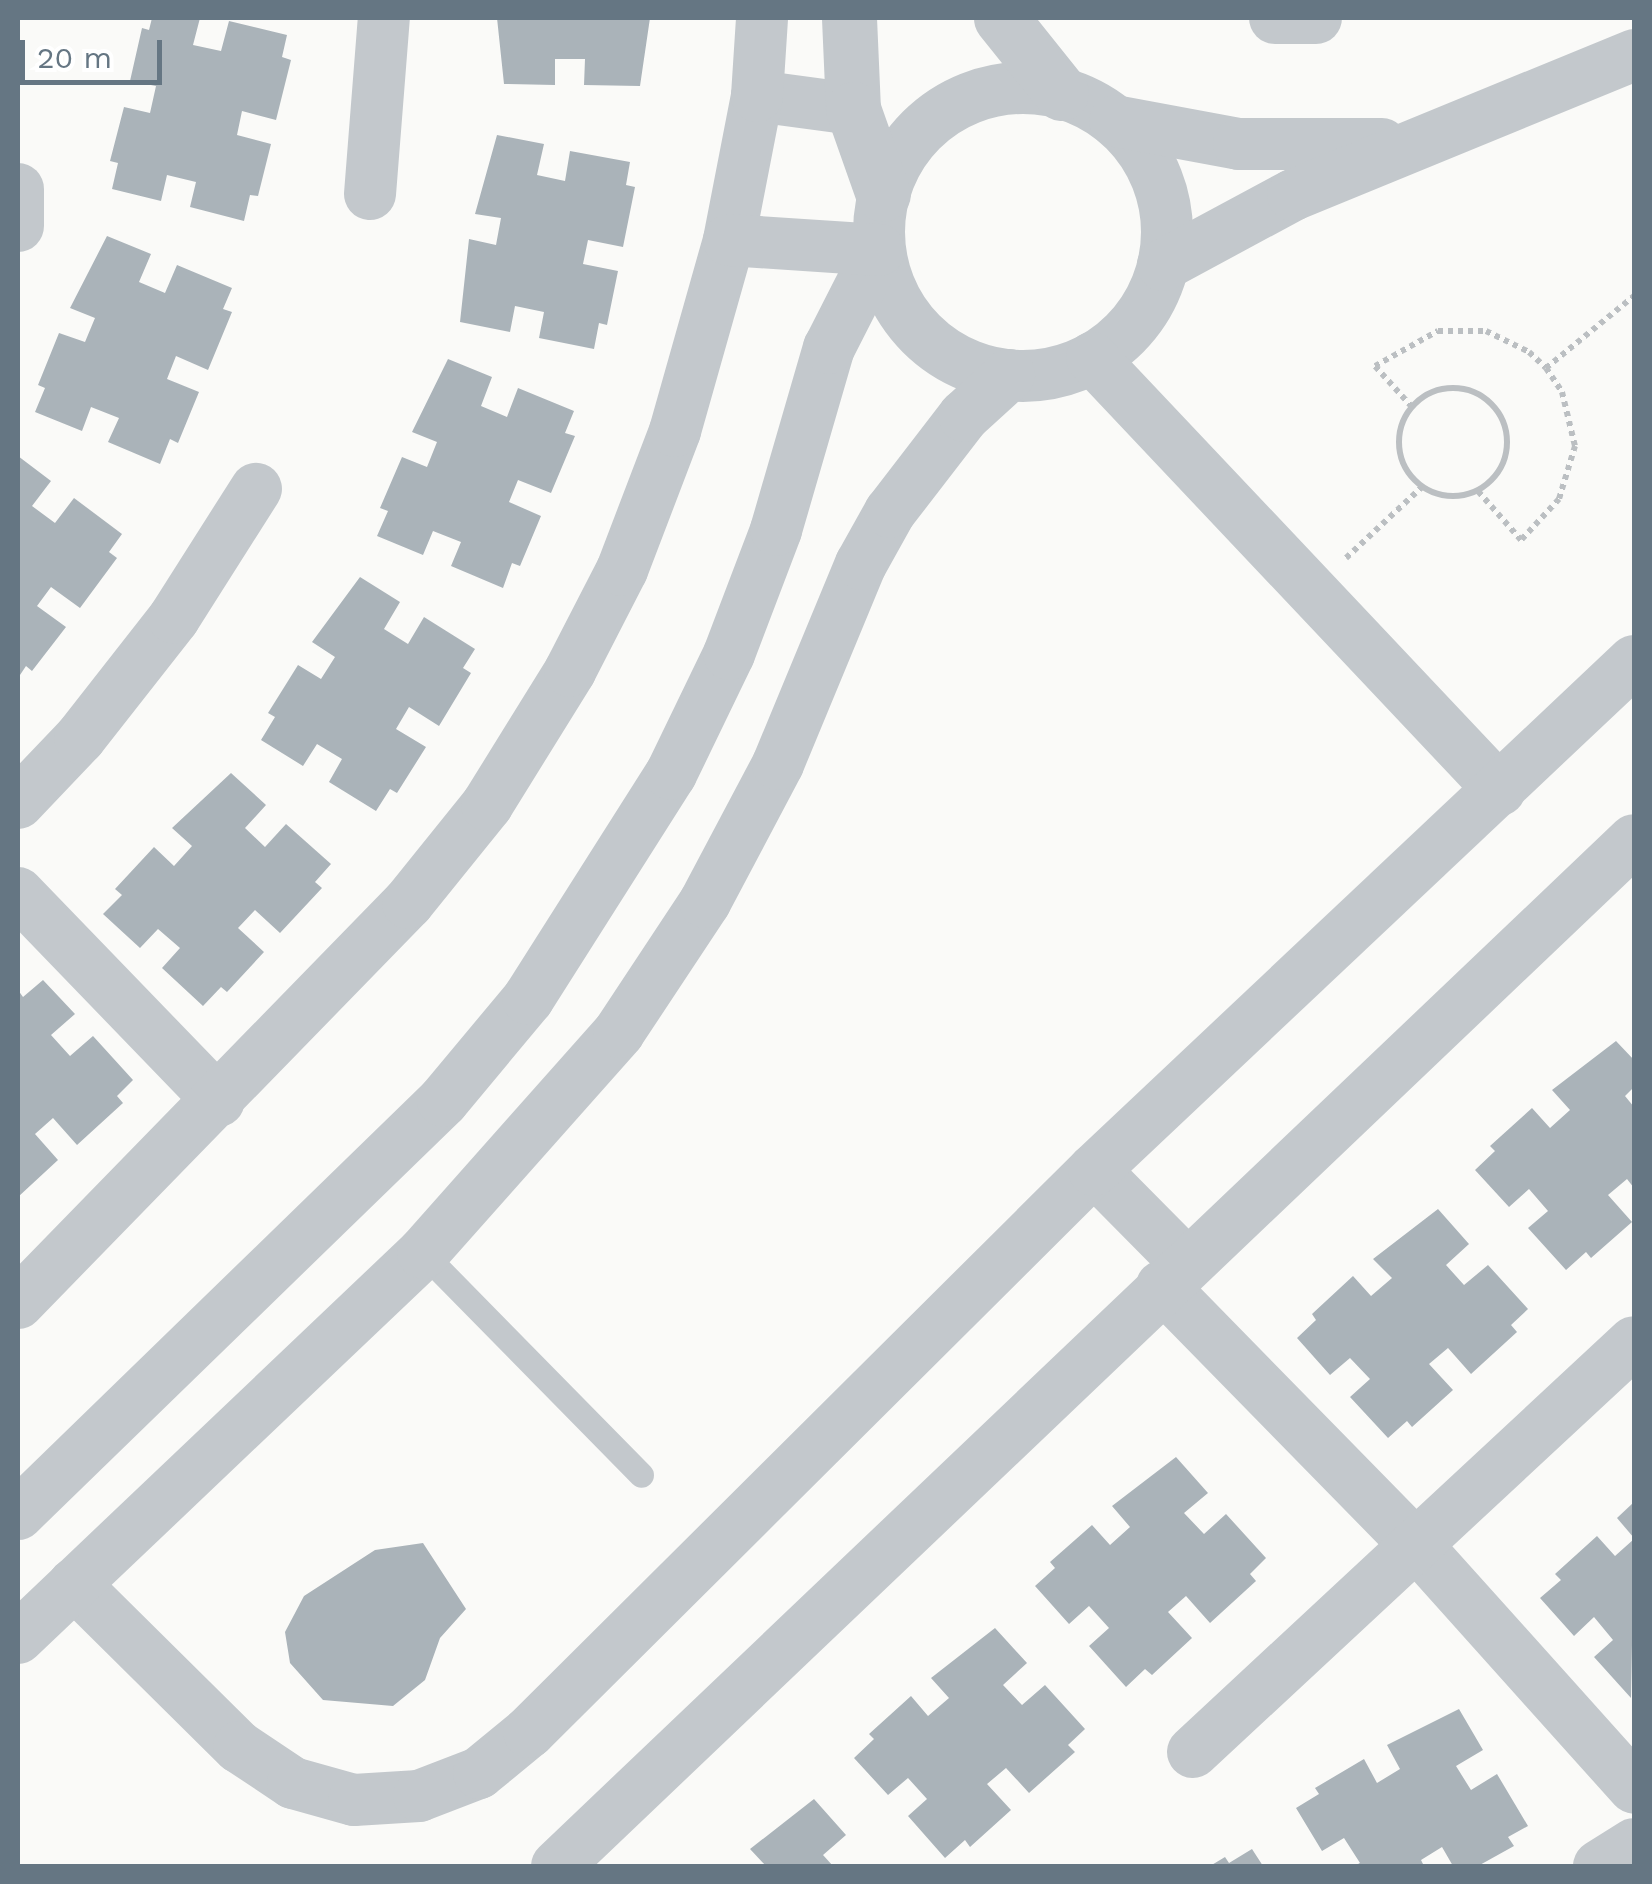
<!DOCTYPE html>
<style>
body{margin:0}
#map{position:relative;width:1652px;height:1884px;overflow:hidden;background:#fafaf8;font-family:"Work Sans",sans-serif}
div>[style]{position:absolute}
.building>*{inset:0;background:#aab3b9}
.path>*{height:6px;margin-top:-3px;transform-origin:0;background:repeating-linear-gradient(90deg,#bbbfc2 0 5px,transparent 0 10px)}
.path>.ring{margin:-3px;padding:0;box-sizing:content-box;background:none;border:6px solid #bbbfc2;border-radius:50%}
.service>*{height:25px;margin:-12.5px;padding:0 12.5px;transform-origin:12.5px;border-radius:12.5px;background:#c3c8cc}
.minor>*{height:52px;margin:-26px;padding:0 26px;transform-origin:26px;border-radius:26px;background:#c3c8cc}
.minor>.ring{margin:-26px;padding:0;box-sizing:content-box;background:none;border:52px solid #c3c8cc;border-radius:50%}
.tertiary>*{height:55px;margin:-27.5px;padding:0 27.5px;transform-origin:27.5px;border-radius:27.5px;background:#c3c8cc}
span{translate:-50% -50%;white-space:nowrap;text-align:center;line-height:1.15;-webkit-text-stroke:10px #fff;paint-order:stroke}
.frame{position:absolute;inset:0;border:20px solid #657683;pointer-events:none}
.scale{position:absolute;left:20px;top:40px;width:142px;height:45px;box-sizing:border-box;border:5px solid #657683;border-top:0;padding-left:12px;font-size:30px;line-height:35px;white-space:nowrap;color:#657683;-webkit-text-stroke:8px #fff;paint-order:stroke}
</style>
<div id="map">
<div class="building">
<i style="clip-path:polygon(152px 18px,200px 18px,193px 45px,221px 51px,229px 21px,287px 35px,282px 57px,291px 60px,276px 120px,242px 111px,237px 135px,271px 144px,258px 196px,250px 195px,244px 221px,190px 207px,196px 182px,167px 175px,161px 201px,112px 189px,118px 163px,110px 161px,124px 107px,150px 113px,156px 86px,130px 81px,142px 28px,149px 30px)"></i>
<i style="clip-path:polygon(497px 18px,650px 18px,640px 86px,584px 85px,585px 59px,555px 59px,555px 85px,504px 84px)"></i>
<i style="clip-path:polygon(497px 135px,544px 144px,537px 175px,565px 181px,570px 151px,630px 162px,626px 185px,635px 187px,623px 247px,588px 240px,583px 264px,618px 271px,607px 325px,599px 323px,594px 349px,539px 338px,544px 312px,515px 306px,510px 332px,460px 322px,469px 239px,496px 245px,501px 218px,475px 214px)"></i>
<i style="clip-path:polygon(107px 236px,151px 254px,139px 282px,165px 293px,177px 265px,232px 288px,223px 309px,232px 312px,208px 370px,176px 356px,167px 379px,199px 392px,178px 443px,170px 439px,160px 464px,108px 442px,119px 418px,91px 407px,82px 431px,35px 412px,45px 388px,38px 385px,59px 333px,85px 342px,95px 318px,70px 308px)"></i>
<i style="clip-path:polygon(448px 359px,492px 377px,481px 406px,507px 417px,518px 388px,574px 411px,565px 433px,575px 436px,551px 493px,518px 480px,509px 502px,541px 516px,520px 566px,512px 563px,503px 588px,451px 566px,461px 542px,433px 531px,423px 555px,377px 536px,388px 511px,380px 508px,402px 457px,427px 467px,437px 442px,412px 432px)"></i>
<i style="clip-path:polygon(18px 456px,51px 481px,32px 506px,55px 523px,74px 498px,122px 534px,109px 552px,117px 558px,80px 608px,51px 587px,37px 606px,66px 627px,32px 671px,26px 666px,18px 678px)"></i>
<i style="clip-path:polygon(360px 577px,400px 602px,384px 629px,408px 644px,424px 617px,475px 649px,463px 668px,471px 673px,439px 726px,409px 707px,396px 729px,426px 747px,397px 793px,390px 789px,376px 811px,329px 782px,342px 759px,317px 744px,303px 766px,261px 740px,275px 717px,268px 713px,298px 665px,321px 679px,335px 657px,312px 642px)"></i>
<i style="clip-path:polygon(231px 773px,266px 805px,245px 828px,265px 847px,286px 824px,331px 864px,315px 882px,322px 888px,280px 933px,255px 910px,238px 928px,264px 952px,227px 992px,221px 987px,203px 1006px,162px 968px,180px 948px,158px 929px,140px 948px,103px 914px,122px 895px,115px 889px,154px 847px,174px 866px,192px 846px,172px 828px)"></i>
<i style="clip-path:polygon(43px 980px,75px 1014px,51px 1035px,70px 1056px,93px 1036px,133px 1080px,117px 1096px,123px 1103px,77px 1145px,53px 1118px,35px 1134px,58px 1160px,18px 1197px,18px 990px,23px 997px)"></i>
<i style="clip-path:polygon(1616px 1041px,1634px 1060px,1634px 1087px,1625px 1096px,1634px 1107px,1634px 1188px,1627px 1179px,1608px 1195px,1632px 1222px,1591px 1258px,1586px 1252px,1566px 1270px,1528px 1228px,1548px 1211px,1529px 1189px,1509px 1207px,1475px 1170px,1495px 1151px,1490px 1146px,1532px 1108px,1550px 1128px,1570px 1110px,1552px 1090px)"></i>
<i style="clip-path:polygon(1438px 1209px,1469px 1244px,1446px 1265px,1464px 1285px,1488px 1265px,1528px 1309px,1511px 1325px,1517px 1332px,1471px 1374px,1448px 1348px,1429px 1364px,1453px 1390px,1412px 1427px,1407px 1421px,1388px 1438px,1350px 1397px,1370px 1379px,1350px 1358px,1330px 1375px,1297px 1338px,1316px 1320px,1312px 1314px,1353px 1276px,1371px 1296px,1392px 1278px,1373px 1259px)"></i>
<i style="clip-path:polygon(1176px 1457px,1208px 1493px,1184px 1513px,1204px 1534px,1226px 1514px,1266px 1558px,1250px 1574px,1256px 1581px,1210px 1623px,1186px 1596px,1168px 1612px,1192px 1638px,1152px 1675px,1145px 1669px,1126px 1687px,1089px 1646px,1109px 1628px,1089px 1606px,1069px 1624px,1035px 1586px,1055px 1568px,1050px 1562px,1092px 1525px,1110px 1545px,1130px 1527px,1112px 1506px)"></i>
<i style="clip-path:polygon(1634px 1502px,1634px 1538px,1617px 1518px)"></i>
<i style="clip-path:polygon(1597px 1536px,1615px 1556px,1634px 1539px,1631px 1698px,1594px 1657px,1613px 1640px,1594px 1617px,1574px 1636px,1540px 1598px,1561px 1580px,1555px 1574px)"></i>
<i style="clip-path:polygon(423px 1543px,466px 1609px,440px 1638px,425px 1680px,393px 1706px,323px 1700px,290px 1663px,285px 1632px,304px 1596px,375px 1550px)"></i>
<i style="clip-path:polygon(995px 1628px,1027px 1663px,1003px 1685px,1022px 1705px,1045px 1685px,1085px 1729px,1068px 1745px,1075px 1752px,1029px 1793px,1006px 1768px,987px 1784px,1011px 1810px,970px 1847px,965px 1840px,945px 1858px,908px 1816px,927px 1799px,908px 1778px,888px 1795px,854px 1758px,874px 1739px,869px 1734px,911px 1696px,928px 1716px,949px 1698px,931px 1678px)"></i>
<i style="clip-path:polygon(1459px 1709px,1483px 1750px,1456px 1766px,1471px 1790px,1497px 1774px,1528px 1826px,1508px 1837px,1514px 1846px,1478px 1866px,1453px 1866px,1442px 1847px,1421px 1860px,1424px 1866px,1354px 1866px,1360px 1863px,1344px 1838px,1322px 1851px,1296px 1808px,1319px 1794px,1315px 1788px,1364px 1759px,1377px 1783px,1400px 1769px,1387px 1745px)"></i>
<i style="clip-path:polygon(814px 1799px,846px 1835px,823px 1855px,833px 1866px,766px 1866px,750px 1849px)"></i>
<i style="clip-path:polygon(1252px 1849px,1263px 1866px,1210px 1866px,1225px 1857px,1229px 1863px)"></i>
</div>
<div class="path">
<i style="left:1546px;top:368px;width:114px;rotate:-39.3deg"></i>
<i class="ring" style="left:1399px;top:388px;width:102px;height:102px"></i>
<i style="left:1412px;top:407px;width:55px;rotate:-132.1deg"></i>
<i style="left:1375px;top:366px;width:72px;rotate:-29.1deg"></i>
<i style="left:1438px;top:331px;width:48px"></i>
<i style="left:1486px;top:331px;width:48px;rotate:26deg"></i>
<i style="left:1529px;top:352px;width:23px;rotate:43deg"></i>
<i style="left:1546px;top:368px;width:29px;rotate:56deg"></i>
<i style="left:1562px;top:392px;width:56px;rotate:76.5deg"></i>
<i style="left:1575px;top:446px;width:55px;rotate:106.8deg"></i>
<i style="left:1559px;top:499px;width:56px;rotate:132.8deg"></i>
<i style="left:1521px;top:540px;width:67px;rotate:-131.3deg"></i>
<i style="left:1346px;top:558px;width:104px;rotate:-43.1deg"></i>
</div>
<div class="service">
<i style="left:423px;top:1253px;width:311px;rotate:45.5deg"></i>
</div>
<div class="minor">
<i style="left:1275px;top:18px;width:41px"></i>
<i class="ring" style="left:879px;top:88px;width:236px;height:236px"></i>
<i style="left:757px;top:96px;width:97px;rotate:7.7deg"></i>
<i style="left:1115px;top:121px;width:126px;rotate:10.5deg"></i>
<i style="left:1239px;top:144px;width:143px"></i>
<i style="left:18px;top:189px;width:37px;rotate:90deg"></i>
<i style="left:370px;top:194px;width:177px;rotate:-85.5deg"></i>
<i style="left:1163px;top:265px;width:148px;rotate:-28.3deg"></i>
<i style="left:1293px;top:195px;width:369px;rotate:-22.3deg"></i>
<i style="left:1092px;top:358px;width:594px;rotate:46.64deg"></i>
<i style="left:18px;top:803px;width:90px;rotate:-46.4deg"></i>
<i style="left:80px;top:738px;width:152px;rotate:-51.9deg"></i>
<i style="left:174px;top:618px;width:153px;rotate:-57.6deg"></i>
<i style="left:18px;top:893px;width:289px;rotate:46deg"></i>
<i style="left:1094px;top:1170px;width:132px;rotate:45.3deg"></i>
<i style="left:1162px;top:1286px;width:367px;rotate:45.6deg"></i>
<i style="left:1419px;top:1548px;width:322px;rotate:48.1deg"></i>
<i style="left:18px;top:1303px;width:559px;rotate:-45.73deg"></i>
<i style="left:408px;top:903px;width:126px;rotate:-51.1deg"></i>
<i style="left:487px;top:805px;width:158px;rotate:-58.2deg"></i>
<i style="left:570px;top:671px;width:114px;rotate:-62.8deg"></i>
<i style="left:622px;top:570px;width:149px;rotate:-69.1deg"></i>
<i style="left:675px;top:431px;width:198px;rotate:-74.2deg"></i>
<i style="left:729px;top:240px;width:147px;rotate:-79deg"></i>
<i style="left:757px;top:96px;width:78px;rotate:-86.3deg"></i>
<i style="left:18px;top:1514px;width:593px;rotate:-44.18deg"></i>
<i style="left:443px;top:1101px;width:133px;rotate:-50.2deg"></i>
<i style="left:528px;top:999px;width:267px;rotate:-57.6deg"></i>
<i style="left:671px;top:774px;width:133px;rotate:-64.2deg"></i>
<i style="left:729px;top:654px;width:133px;rotate:-69.2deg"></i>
<i style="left:776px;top:530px;width:190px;rotate:-73.8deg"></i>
<i style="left:829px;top:348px;width:110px;rotate:-63deg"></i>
<i style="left:879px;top:250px;width:150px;rotate:-176.2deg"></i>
<i style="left:74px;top:1584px;width:232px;rotate:44.7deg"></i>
<i style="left:239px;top:1747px;width:65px;rotate:33.7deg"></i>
<i style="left:293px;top:1783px;width:63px;rotate:15.6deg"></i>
<i style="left:354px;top:1800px;width:65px;rotate:-3.5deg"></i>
<i style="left:419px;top:1796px;width:64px;rotate:-21deg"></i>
<i style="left:479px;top:1773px;width:65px;rotate:-39.4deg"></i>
<i style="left:529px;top:1732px;width:797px;rotate:-44.85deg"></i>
<i style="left:1094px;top:1170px;width:742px;rotate:-43.31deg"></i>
<i style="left:18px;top:1638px;width:559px;rotate:-43.55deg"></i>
<i style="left:423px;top:1253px;width:295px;rotate:-48.4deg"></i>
<i style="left:619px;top:1032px;width:156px;rotate:-56.5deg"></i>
<i style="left:705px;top:902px;width:156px;rotate:-62.1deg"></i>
<i style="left:778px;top:764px;width:217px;rotate:-67.5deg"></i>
<i style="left:861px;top:564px;width:60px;rotate:-60.9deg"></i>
<i style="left:890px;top:512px;width:121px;rotate:-52.4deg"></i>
<i style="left:964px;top:416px;width:61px;rotate:-42.3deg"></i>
<i style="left:1193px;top:1752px;width:602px;rotate:-42.91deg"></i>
<i style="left:557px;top:1866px;width:1487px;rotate:-43.61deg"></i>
<i style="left:1599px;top:1866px;width:41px;rotate:-32.2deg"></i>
</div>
<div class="tertiary">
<i style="left:849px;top:18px;width:91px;rotate:87.5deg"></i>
<i style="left:853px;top:109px;width:90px;rotate:70.6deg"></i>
<i style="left:1001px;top:18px;width:96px;rotate:51.3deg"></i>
</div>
<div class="frame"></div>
<div class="scale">20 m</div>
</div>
